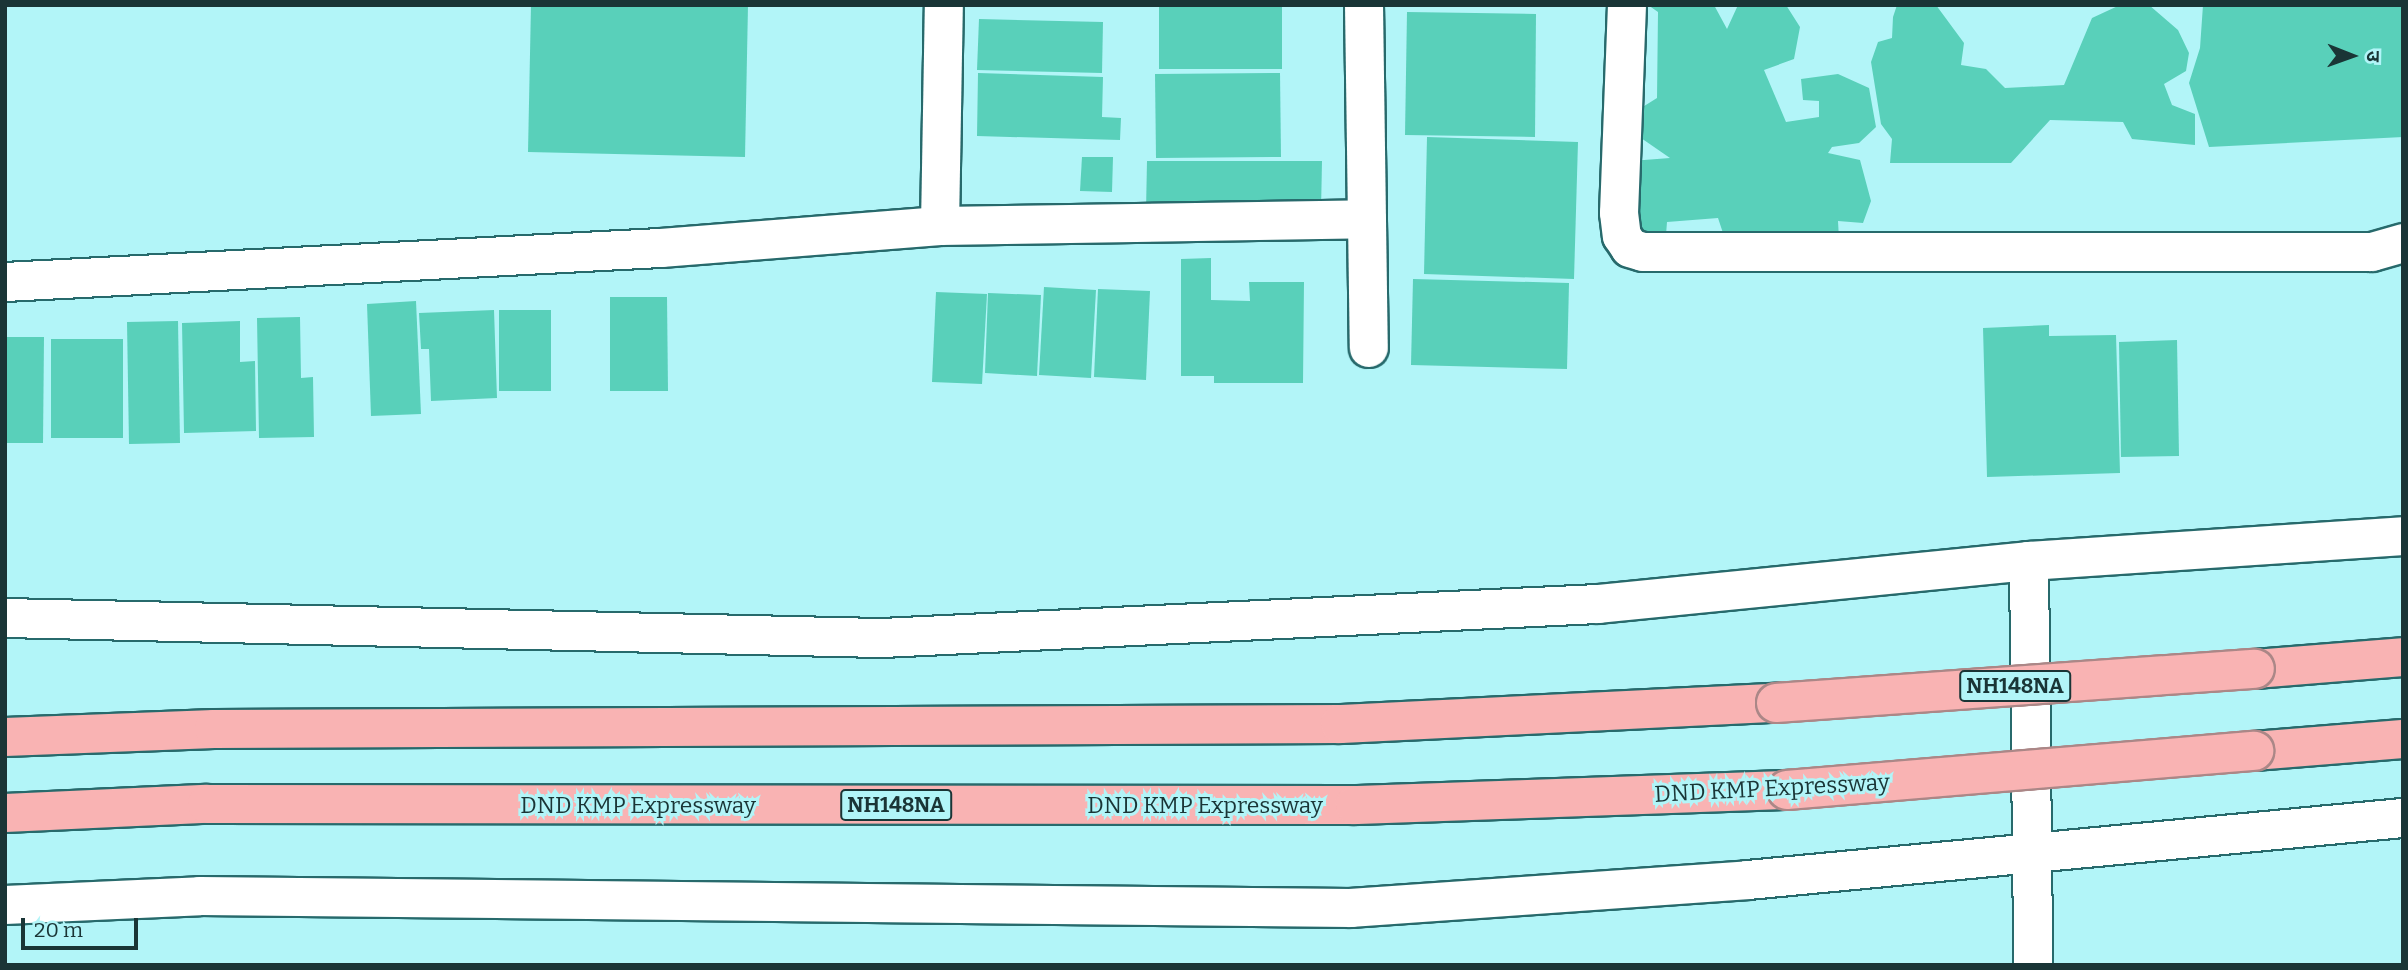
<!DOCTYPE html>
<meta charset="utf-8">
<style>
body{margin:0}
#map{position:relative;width:2408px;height:970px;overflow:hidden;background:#b2f5f8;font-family:Bitter,"Noto Sans Devanagari",serif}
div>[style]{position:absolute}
.building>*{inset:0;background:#59d0ba}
.roads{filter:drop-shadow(2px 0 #276a6c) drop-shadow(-2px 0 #276a6c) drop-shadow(0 2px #276a6c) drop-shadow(0 -2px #276a6c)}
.minor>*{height:38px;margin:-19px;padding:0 19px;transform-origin:19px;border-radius:19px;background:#fff}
.highway>*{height:38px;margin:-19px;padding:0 19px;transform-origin:19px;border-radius:19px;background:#f9b3b3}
.bridges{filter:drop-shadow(2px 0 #ab8787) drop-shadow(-2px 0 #ab8787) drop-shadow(0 2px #ab8787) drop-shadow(0 -2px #ab8787)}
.highway-bridge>*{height:38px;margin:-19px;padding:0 19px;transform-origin:19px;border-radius:19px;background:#f9b3b3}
span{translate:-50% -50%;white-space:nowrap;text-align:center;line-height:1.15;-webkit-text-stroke:6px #b2f5f8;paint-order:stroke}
.shield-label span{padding:2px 5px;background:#b2f5f8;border:2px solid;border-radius:5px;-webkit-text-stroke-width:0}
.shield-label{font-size:21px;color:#1a3536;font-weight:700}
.street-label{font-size:23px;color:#1a3536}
.frame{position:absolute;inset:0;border:7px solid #1a3536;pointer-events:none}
.north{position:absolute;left:2317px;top:21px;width:70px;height:70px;-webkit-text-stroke:5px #b2f5f8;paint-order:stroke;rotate:91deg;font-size:19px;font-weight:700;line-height:28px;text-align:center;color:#1a3536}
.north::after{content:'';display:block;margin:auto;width:24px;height:32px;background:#1a3536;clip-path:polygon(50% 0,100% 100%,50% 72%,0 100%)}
.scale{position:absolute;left:21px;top:918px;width:117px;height:32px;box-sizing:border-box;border:4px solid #1a3536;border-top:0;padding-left:9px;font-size:21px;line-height:24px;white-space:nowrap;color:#1a3536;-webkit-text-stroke:5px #b2f5f8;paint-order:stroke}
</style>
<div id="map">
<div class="building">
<i style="clip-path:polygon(531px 5px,748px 5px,745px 157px,528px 152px)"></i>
<i style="clip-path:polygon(1159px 5px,1282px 5px,1282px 69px,1159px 69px)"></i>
<i style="clip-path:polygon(1648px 5px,1714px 5px,1727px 29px,1738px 5px,1786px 5px,1800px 27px,1794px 59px,1764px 70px,1786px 122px,1819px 117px,1819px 101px,1803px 100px,1801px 79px,1838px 74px,1869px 88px,1876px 127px,1859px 143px,1832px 147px,1828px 153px,1860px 160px,1871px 201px,1863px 223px,1838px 221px,1839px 239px,1725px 239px,1718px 218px,1667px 222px,1666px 235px,1634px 235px,1631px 161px,1670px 158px,1641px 138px,1641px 108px,1657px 98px,1658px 12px)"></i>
<i style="clip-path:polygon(1897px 5px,1936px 5px,1964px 43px,1961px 65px,1986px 69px,2005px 88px,2064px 85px,2092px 18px,2120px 5px,2149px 5px,2178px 30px,2189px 53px,2186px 71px,2164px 84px,2172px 105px,2195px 114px,2195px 145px,2132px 139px,2123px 122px,2050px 120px,2011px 163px,1890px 163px,1892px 139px,1881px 124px,1871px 62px,1878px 42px,1892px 38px,1893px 17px)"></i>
<i style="clip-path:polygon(2203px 5px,2403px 5px,2403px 137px,2209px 147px,2189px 83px,2200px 48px)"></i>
<i style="clip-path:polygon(1407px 12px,1536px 14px,1535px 137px,1405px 135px)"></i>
<i style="clip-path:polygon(979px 19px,1103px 22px,1102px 73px,977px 70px)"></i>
<i style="clip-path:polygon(978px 73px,1103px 77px,1102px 117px,1121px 118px,1120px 140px,977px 136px)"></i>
<i style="clip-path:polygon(1280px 73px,1281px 157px,1156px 158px,1155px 74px)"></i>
<i style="clip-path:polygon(1427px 137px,1578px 142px,1574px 279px,1424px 274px)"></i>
<i style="clip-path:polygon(1082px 157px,1113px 157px,1112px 192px,1080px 191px)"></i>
<i style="clip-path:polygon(1147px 161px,1322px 161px,1321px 211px,1146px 211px)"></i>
<i style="clip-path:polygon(1211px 258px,1211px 300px,1250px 301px,1249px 282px,1304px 282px,1303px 383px,1214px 383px,1214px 376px,1181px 376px,1181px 259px)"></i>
<i style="clip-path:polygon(1413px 279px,1569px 283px,1567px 369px,1411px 365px)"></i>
<i style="clip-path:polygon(1044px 287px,1096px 290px,1091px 378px,1039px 375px)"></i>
<i style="clip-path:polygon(1098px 289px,1150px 291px,1146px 380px,1094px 377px)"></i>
<i style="clip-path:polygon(936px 292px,987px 294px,982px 384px,932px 382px)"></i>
<i style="clip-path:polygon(988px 293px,1041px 295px,1037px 376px,985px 373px)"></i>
<i style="clip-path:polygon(610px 297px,667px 297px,668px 391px,610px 391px)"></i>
<i style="clip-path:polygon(416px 301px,421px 414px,371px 416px,367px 304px)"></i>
<i style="clip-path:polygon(494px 310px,497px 398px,431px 401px,429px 349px,421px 349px,419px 313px)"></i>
<i style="clip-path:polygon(499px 310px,551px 310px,551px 391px,499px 391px)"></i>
<i style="clip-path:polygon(300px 317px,301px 378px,313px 377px,314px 437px,259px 438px,257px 318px)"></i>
<i style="clip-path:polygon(178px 321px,180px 443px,129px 444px,127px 322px)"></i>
<i style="clip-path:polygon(240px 321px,240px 362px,255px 361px,256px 431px,184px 433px,182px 323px)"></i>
<i style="clip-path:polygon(2049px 325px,2049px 336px,2116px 335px,2120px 473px,1987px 477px,1983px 328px)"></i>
<i style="clip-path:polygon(5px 337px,44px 337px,43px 443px,5px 443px)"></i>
<i style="clip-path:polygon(51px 339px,123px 339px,123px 438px,51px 438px)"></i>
<i style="clip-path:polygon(2177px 340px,2179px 456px,2121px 457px,2119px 342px)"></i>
</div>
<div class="roads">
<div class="minor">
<i style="left:1364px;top:5px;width:343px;rotate:89.2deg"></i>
<i style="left:1627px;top:5px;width:208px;rotate:92.2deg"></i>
<i style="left:1619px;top:213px;width:23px;rotate:83deg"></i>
<i style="left:1622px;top:236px;width:14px;rotate:56deg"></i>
<i style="left:1630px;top:248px;width:14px;rotate:17deg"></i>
<i style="left:1643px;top:252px;width:729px"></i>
<i style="left:2372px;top:252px;width:32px;rotate:-16deg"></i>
<i style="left:940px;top:226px;width:221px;rotate:-89deg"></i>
<i style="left:5px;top:282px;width:657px;rotate:-2.97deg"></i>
<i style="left:661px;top:248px;width:280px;rotate:-4.5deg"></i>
<i style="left:940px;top:226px;width:427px;rotate:-0.9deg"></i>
<i style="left:2029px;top:561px;width:404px;rotate:89.4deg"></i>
<i style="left:5px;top:618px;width:877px;rotate:1.31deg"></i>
<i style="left:882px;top:638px;width:717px;rotate:-2.72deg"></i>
<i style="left:1598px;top:604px;width:433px;rotate:-5.7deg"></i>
<i style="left:2029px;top:561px;width:375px;rotate:-3.8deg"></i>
<i style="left:5px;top:905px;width:195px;rotate:-2.6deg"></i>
<i style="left:200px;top:896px;width:1151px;rotate:0.6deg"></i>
<i style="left:1351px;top:908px;width:398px;rotate:-4deg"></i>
<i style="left:1748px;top:880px;width:658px;rotate:-5.41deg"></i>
</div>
<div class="highway">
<i style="left:2255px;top:669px;width:148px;rotate:-4.6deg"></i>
<i style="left:5px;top:737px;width:209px;rotate:-2.2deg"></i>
<i style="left:214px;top:729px;width:1126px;rotate:-0.25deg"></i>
<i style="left:1340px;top:724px;width:437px;rotate:-2.8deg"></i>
<i style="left:2254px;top:751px;width:149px;rotate:-4.6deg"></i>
<i style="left:5px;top:813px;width:202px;rotate:-2.6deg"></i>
<i style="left:207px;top:804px;width:1148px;rotate:0.05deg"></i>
<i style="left:1355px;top:805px;width:432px;rotate:-2deg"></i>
</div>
</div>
<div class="bridges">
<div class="highway-bridge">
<i style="left:1776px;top:703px;width:480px;rotate:-4.1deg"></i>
<i style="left:1787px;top:790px;width:469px;rotate:-4.8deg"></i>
</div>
</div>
<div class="shield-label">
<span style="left:2015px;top:686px">NH148NA</span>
<span style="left:896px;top:805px">NH148NA</span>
</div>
<div class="street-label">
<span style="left:1772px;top:788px;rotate:-3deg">DND KMP Expressway</span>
<span style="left:638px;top:805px">DND KMP Expressway</span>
<span style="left:1205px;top:805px">DND KMP Expressway</span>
</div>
<div class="frame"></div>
<div class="north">उ</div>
<div class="scale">20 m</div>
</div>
